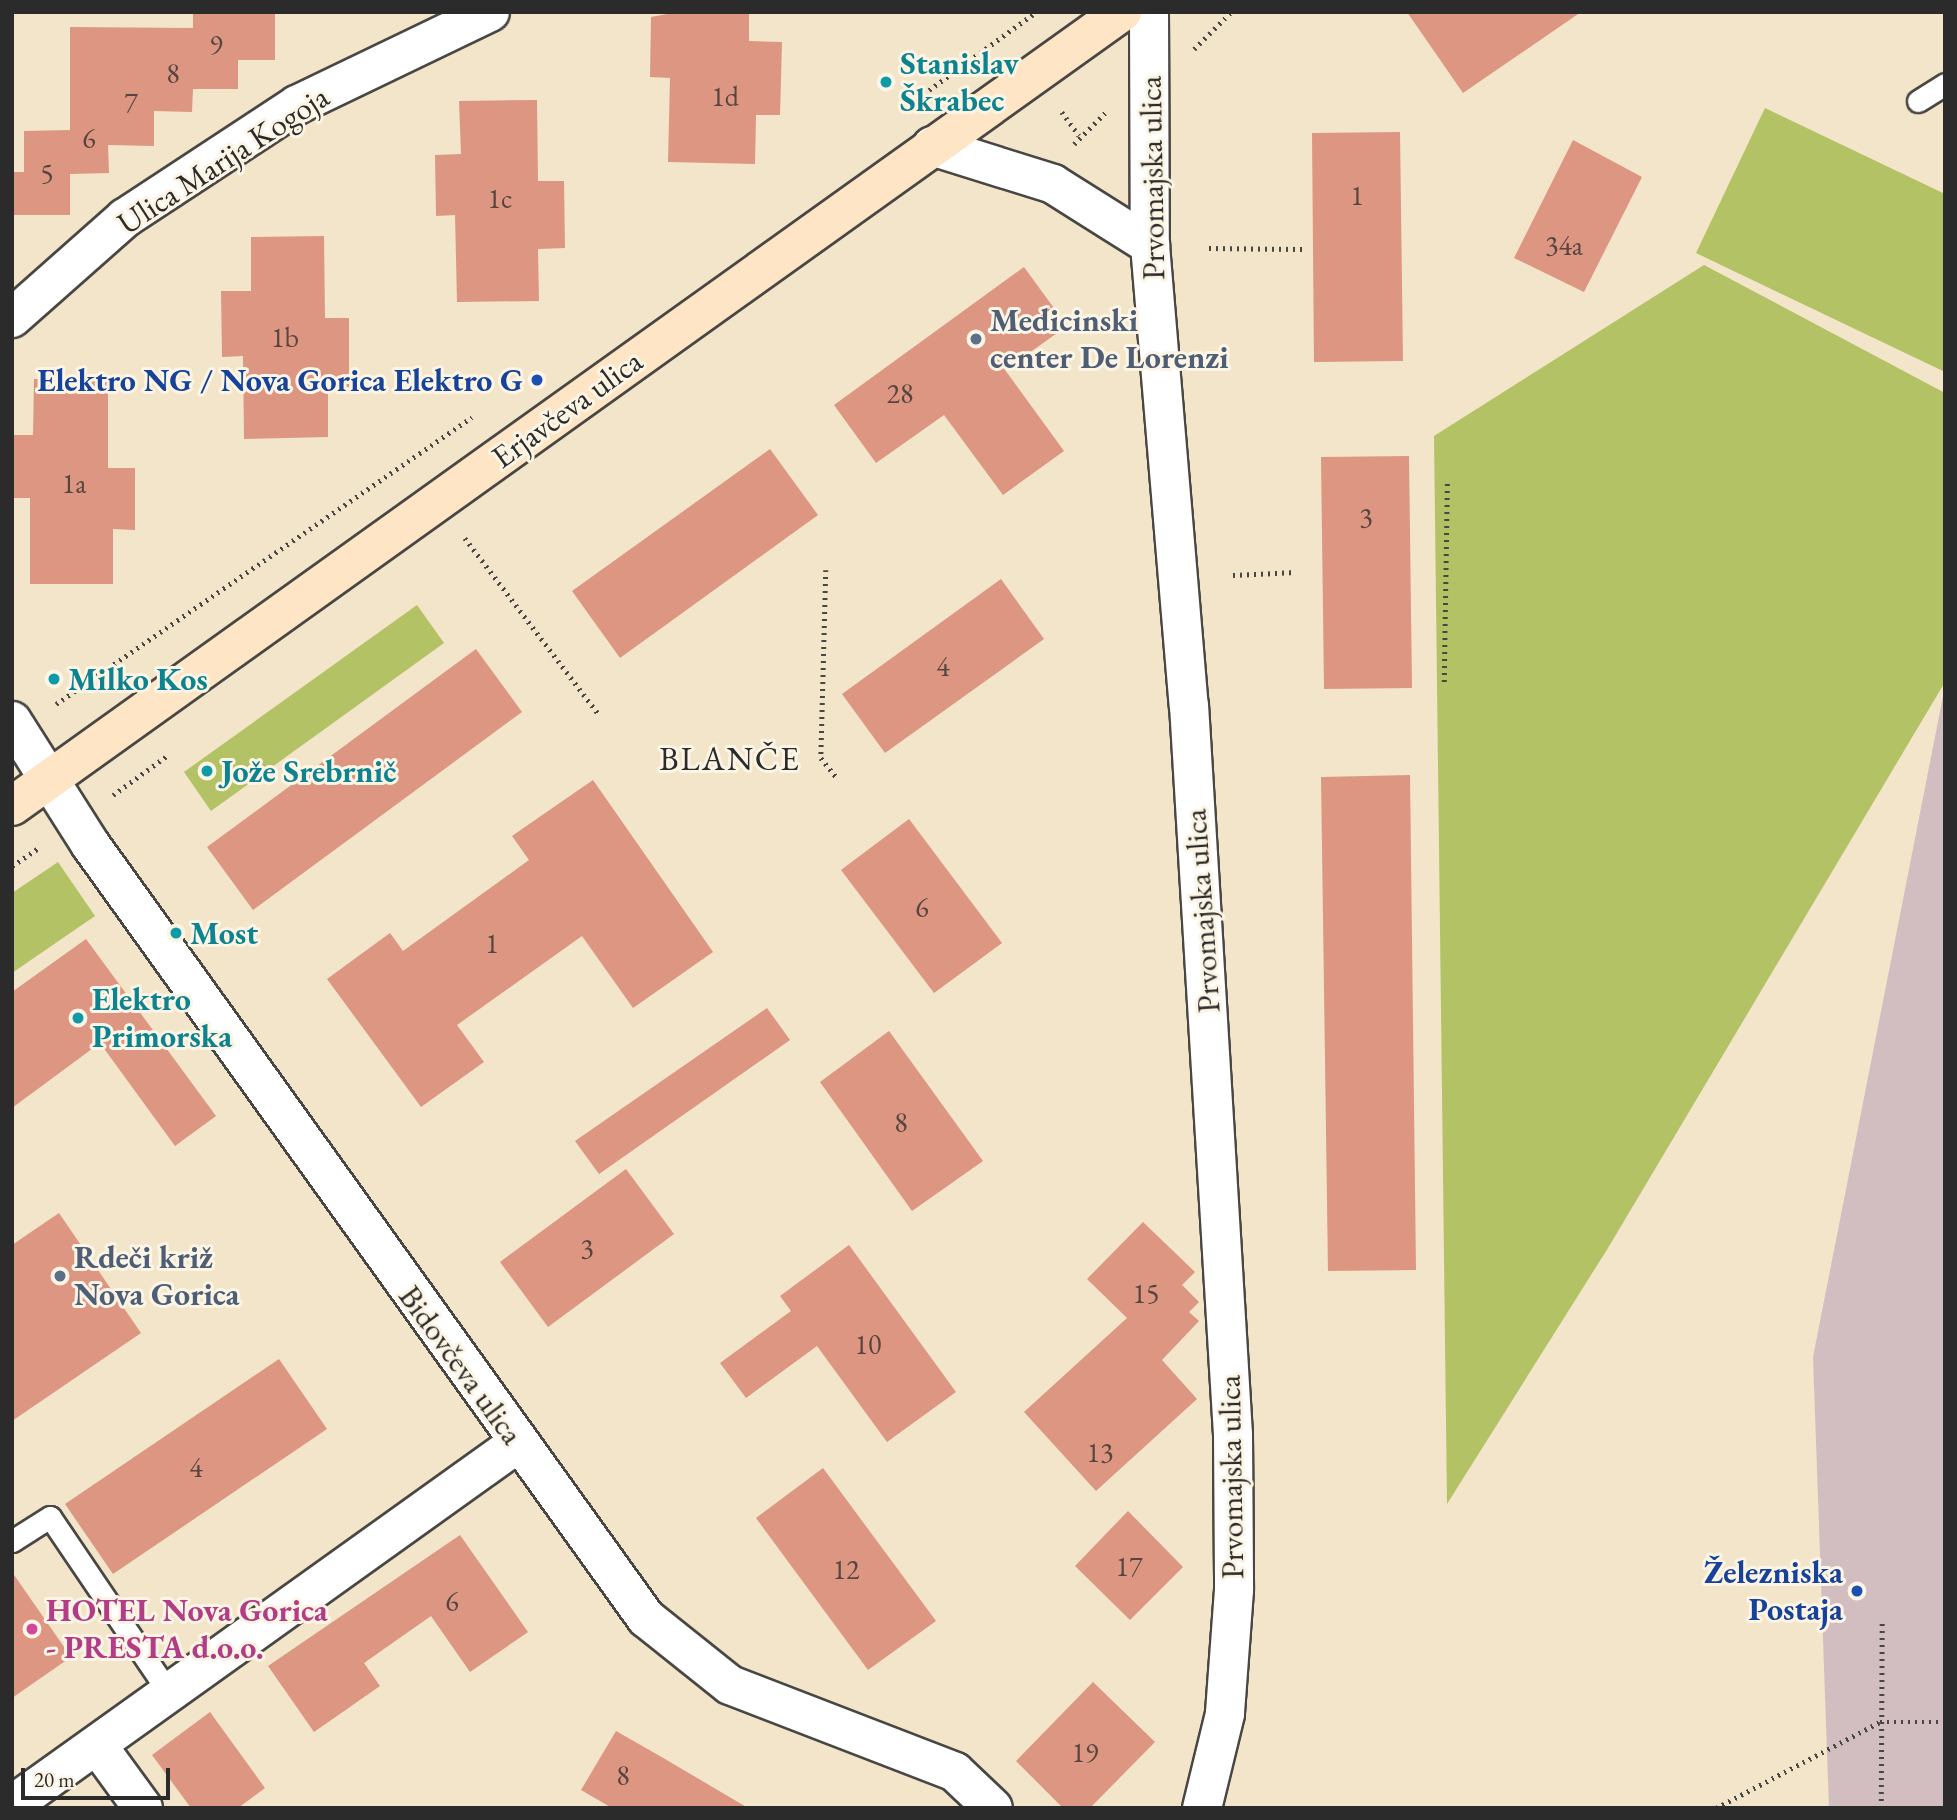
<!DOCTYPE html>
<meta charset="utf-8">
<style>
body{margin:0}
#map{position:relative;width:1957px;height:1820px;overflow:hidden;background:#f2e5c9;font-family:"EB Garamond",serif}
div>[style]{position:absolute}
.industrial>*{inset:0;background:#d2bec1}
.green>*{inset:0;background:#b3c265}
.building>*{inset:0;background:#dc9681}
.path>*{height:4.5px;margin-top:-2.25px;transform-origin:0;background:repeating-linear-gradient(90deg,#494743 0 2px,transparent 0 7px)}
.roads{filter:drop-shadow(2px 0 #494743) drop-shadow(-2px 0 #494743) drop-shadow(0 2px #494743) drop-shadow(0 -2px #494743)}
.service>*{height:21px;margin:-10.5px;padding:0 10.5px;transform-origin:10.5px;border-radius:10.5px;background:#fff}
.minor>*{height:38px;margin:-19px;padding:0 19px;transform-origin:19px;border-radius:19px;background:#fff}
.tertiary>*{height:38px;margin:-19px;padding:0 19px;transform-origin:19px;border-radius:19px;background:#fff}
.secondary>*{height:38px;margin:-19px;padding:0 19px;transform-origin:19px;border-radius:19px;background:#fee5c5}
.dots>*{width:19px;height:19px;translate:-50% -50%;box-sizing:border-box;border:4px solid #fcf5e5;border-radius:50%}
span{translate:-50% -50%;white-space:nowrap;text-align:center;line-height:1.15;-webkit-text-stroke:6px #fcf5e5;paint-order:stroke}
.number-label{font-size:28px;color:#574640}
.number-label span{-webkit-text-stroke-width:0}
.culture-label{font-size:32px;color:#0d838f;font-weight:700}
.left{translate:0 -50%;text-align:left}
.street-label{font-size:32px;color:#2b2b2b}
.service-label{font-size:32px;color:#4e5e75;font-weight:700}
.transit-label{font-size:32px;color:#164399;font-weight:700}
.right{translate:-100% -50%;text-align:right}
.hotel-label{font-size:32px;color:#b23c85;font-weight:700}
.neighbourhood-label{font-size:33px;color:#2b2b2b;letter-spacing:2px}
.frame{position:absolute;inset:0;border:14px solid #2b2b2b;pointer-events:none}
.scale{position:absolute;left:21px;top:1768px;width:149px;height:32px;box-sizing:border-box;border:4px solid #2b2b2b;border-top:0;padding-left:9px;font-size:21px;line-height:24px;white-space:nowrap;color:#2b2b2b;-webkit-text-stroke:5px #fcf5e5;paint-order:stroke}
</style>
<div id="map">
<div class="industrial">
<i style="clip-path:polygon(1945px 686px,1945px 1808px,1829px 1808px,1813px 1357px)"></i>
</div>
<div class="green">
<i style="clip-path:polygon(1765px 108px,1945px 194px,1945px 372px,1696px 253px)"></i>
<i style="clip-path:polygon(1704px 265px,1945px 393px,1945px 682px,1608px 1248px,1447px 1504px,1434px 436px)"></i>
<i style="clip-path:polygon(417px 605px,444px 643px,211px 811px,184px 772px)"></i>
<i style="clip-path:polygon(58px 862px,95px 916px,12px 973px,12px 893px)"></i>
</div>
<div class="building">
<i style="clip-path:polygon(193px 12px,275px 12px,275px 60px,238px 60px,238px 89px,193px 89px,192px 112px,154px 111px,154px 146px,108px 145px,109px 173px,70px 174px,70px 215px,12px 215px,12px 172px,24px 172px,24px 131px,70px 130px,70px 27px,193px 28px)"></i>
<i style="clip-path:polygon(678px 12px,749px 12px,749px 41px,782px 42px,780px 115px,756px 115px,755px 164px,668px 162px,670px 78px,650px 77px,651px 17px)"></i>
<i style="clip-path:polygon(1407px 12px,1581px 12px,1463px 93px)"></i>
<i style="clip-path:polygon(537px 100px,538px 181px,564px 181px,565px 248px,538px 249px,539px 301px,457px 302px,455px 215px,436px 216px,435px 155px,461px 154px,459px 101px)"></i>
<i style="clip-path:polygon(1400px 132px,1403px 361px,1314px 362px,1312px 133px)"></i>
<i style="clip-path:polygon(1573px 140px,1642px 177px,1584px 292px,1514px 258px)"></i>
<i style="clip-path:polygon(324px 236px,325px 318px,349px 318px,349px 387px,328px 387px,328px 437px,244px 439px,243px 356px,222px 357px,221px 291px,251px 291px,251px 237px)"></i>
<i style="clip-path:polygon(1024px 267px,1067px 326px,1005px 370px,1064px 451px,1003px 495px,944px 415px,876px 463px,834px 405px)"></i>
<i style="clip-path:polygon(34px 379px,108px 380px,108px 468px,135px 468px,135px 530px,113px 529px,113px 584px,30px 584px,30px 498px,12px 498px,12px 435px,33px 435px)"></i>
<i style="clip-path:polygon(770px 449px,818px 515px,620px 658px,572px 591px)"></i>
<i style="clip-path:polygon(1409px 456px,1412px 688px,1324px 689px,1321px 457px)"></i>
<i style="clip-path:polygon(1001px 579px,1044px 639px,885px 753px,842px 694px)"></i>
<i style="clip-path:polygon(476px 649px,522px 712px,253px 910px,207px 847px)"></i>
<i style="clip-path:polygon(1410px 775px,1416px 1270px,1328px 1271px,1321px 777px)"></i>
<i style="clip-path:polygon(593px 780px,713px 952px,633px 1008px,582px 936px,457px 1025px,484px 1062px,421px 1107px,327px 979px,390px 933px,403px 951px,529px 860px,512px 836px)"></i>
<i style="clip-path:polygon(909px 819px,1002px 943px,934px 993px,841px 870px)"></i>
<i style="clip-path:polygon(86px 939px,216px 1116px,175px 1146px,100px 1043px,12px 1108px,12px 992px)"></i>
<i style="clip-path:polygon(767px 1008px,790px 1040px,599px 1174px,575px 1141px)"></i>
<i style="clip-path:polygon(889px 1031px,983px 1161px,912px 1211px,820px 1082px)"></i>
<i style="clip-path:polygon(626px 1169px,674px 1234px,548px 1327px,500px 1262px)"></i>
<i style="clip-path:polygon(59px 1213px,141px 1333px,12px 1421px,12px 1245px)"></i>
<i style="clip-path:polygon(1143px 1222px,1195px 1272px,1182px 1285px,1199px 1302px,1189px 1312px,1199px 1321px,1162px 1360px,1197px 1399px,1096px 1491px,1024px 1412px,1127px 1318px,1087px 1279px)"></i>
<i style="clip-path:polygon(849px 1245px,956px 1392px,887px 1442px,817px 1346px,746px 1398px,720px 1363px,791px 1311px,780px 1296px)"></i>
<i style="clip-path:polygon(279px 1359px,327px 1429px,113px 1574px,65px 1504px)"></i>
<i style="clip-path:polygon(823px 1468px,936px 1621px,868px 1670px,756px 1518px)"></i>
<i style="clip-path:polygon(1128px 1511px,1183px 1567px,1130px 1620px,1075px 1566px)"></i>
<i style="clip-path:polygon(460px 1535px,528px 1632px,470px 1672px,431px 1616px,364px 1663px,380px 1686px,314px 1732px,268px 1666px)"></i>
<i style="clip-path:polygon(12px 1572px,71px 1657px,12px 1698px)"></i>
<i style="clip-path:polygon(1093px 1682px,1155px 1742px,1090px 1808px,1063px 1808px,1016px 1761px)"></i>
<i style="clip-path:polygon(210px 1712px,265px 1788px,238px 1808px,191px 1808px,152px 1755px)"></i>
<i style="clip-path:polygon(616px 1731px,665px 1759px,748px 1808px,612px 1808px,581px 1790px)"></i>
</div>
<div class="path">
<i style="left:1194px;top:49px;width:52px;rotate:-45deg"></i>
<i style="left:929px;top:90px;width:132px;rotate:-36.1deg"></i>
<i style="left:1062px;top:112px;width:29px;rotate:54deg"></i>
<i style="left:1074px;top:144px;width:44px;rotate:-45deg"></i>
<i style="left:1209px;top:248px;width:95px;rotate:0.6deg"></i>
<i style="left:465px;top:538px;width:220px;rotate:52.8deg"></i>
<i style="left:826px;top:570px;width:188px;rotate:91.5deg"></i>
<i style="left:821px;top:758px;width:26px;rotate:51deg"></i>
<i style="left:1233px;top:575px;width:63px;rotate:-2.7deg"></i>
<i style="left:1444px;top:682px;width:199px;rotate:-89.1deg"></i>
<i style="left:56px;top:704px;width:505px;rotate:-34.6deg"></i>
<i style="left:113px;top:795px;width:68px;rotate:-36deg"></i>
<i style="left:12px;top:866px;width:34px;rotate:-34deg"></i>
<i style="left:1716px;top:1808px;width:185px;rotate:-27.7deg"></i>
<i style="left:1880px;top:1722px;width:65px"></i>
<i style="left:1881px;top:1808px;width:189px;rotate:-89.7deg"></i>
</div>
<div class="roads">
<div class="service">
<i style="left:1918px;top:101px;width:32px;rotate:-32deg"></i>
<i style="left:12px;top:1541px;width:45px;rotate:-32.3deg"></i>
<i style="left:50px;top:1517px;width:212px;rotate:55.9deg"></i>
</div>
<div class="minor">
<i style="left:12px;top:318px;width:151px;rotate:-41.5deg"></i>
<i style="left:125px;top:218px;width:206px;rotate:-33.3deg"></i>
<i style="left:297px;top:105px;width:214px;rotate:-25.7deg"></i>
<i style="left:12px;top:721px;width:146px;rotate:57.6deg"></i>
<i style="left:90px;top:844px;width:953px;rotate:54.31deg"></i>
<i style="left:646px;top:1618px;width:107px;rotate:38.6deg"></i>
<i style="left:730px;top:1685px;width:241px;rotate:21.1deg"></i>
<i style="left:955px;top:1772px;width:52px;rotate:43.5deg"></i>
<i style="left:97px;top:1745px;width:78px;rotate:53.9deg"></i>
<i style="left:12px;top:1805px;width:622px;rotate:-35.58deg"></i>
</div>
<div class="tertiary">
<i style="left:1149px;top:12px;width:233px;rotate:89.8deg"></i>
<i style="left:1150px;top:245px;width:462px;rotate:85.2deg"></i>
<i style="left:1189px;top:705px;width:731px;rotate:86.55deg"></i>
<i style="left:1233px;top:1435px;width:155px;rotate:89.6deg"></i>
<i style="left:1234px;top:1590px;width:124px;rotate:94.2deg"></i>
<i style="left:1225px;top:1714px;width:97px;rotate:103.7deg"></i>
<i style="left:932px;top:146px;width:127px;rotate:17.4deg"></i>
<i style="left:1053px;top:184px;width:115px;rotate:32.2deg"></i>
</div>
<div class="secondary">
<i style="left:12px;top:806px;width:1365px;rotate:-35.58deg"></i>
</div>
</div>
<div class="dots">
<i style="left:886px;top:82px;background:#0f9aa8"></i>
<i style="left:976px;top:339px;background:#5c6f8a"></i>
<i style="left:537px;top:380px;background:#1a4fb4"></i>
<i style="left:54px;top:679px;background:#0f9aa8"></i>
<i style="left:207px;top:771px;background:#0f9aa8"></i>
<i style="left:176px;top:933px;background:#0f9aa8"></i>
<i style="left:78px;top:1018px;background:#0f9aa8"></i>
<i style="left:60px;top:1276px;background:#5c6f8a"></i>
<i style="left:1857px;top:1591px;background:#1a4fb4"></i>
<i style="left:32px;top:1629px;background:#d1479c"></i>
</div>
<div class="number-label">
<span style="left:216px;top:44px">9</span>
<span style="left:173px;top:73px">8</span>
<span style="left:725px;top:96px">1d</span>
<span style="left:131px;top:102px">7</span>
<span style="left:89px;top:138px">6</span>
<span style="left:47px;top:173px">5</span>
<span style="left:1357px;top:195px">1</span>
<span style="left:500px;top:198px">1c</span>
<span style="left:1564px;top:245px">34a</span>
<span style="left:285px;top:337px">1b</span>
<span style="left:900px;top:393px">28</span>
<span style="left:74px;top:483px">1a</span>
<span style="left:1366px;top:517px">3</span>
<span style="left:943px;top:666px">4</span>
<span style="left:922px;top:907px">6</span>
<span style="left:492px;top:943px">1</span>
<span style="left:901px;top:1122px">8</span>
<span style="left:587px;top:1248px">3</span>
<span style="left:1146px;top:1293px">15</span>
<span style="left:868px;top:1344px">10</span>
<span style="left:1100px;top:1452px">13</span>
<span style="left:196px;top:1467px">4</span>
<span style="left:1129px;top:1566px">17</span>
<span style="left:846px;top:1569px">12</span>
<span style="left:452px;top:1601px">6</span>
<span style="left:1085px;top:1752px">19</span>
<span style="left:623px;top:1775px">8</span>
</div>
<div class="culture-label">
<span class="left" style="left:900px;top:82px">Stanislav<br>Škrabec</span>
<span class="left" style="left:68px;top:679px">Milko Kos</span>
<span class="left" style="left:221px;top:771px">Jože Srebrnič</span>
<span class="left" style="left:190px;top:933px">Most</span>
<span class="left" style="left:92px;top:1018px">Elektro<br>Primorska</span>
</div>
<div class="street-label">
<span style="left:223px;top:160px;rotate:-33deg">Ulica Marija Kogoja</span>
<span style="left:1152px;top:178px;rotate:-91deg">Prvomajska ulica</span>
<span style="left:567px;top:409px;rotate:-36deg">Erjavčeva ulica</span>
<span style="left:1202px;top:911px;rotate:-94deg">Prvomajska ulica</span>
<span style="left:461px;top:1365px;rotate:54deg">Bidovčeva ulica</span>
<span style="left:1231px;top:1477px;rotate:-91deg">Prvomajska ulica</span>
</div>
<div class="service-label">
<span class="left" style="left:990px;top:339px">Medicinski<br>center De Lorenzi</span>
<span class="left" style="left:74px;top:1276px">Rdeči križ<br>Nova Gorica</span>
</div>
<div class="transit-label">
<span class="right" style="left:523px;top:380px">Elektro NG / Nova Gorica Elektro G</span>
<span class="right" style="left:1843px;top:1591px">Železniska<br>Postaja</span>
</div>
<div class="hotel-label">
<span class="left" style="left:46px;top:1629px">HOTEL Nova Gorica<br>- PRESTA d.o.o.</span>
</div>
<div class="neighbourhood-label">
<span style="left:730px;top:759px">BLANČE</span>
</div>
<div class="frame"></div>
<div class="scale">20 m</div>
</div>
